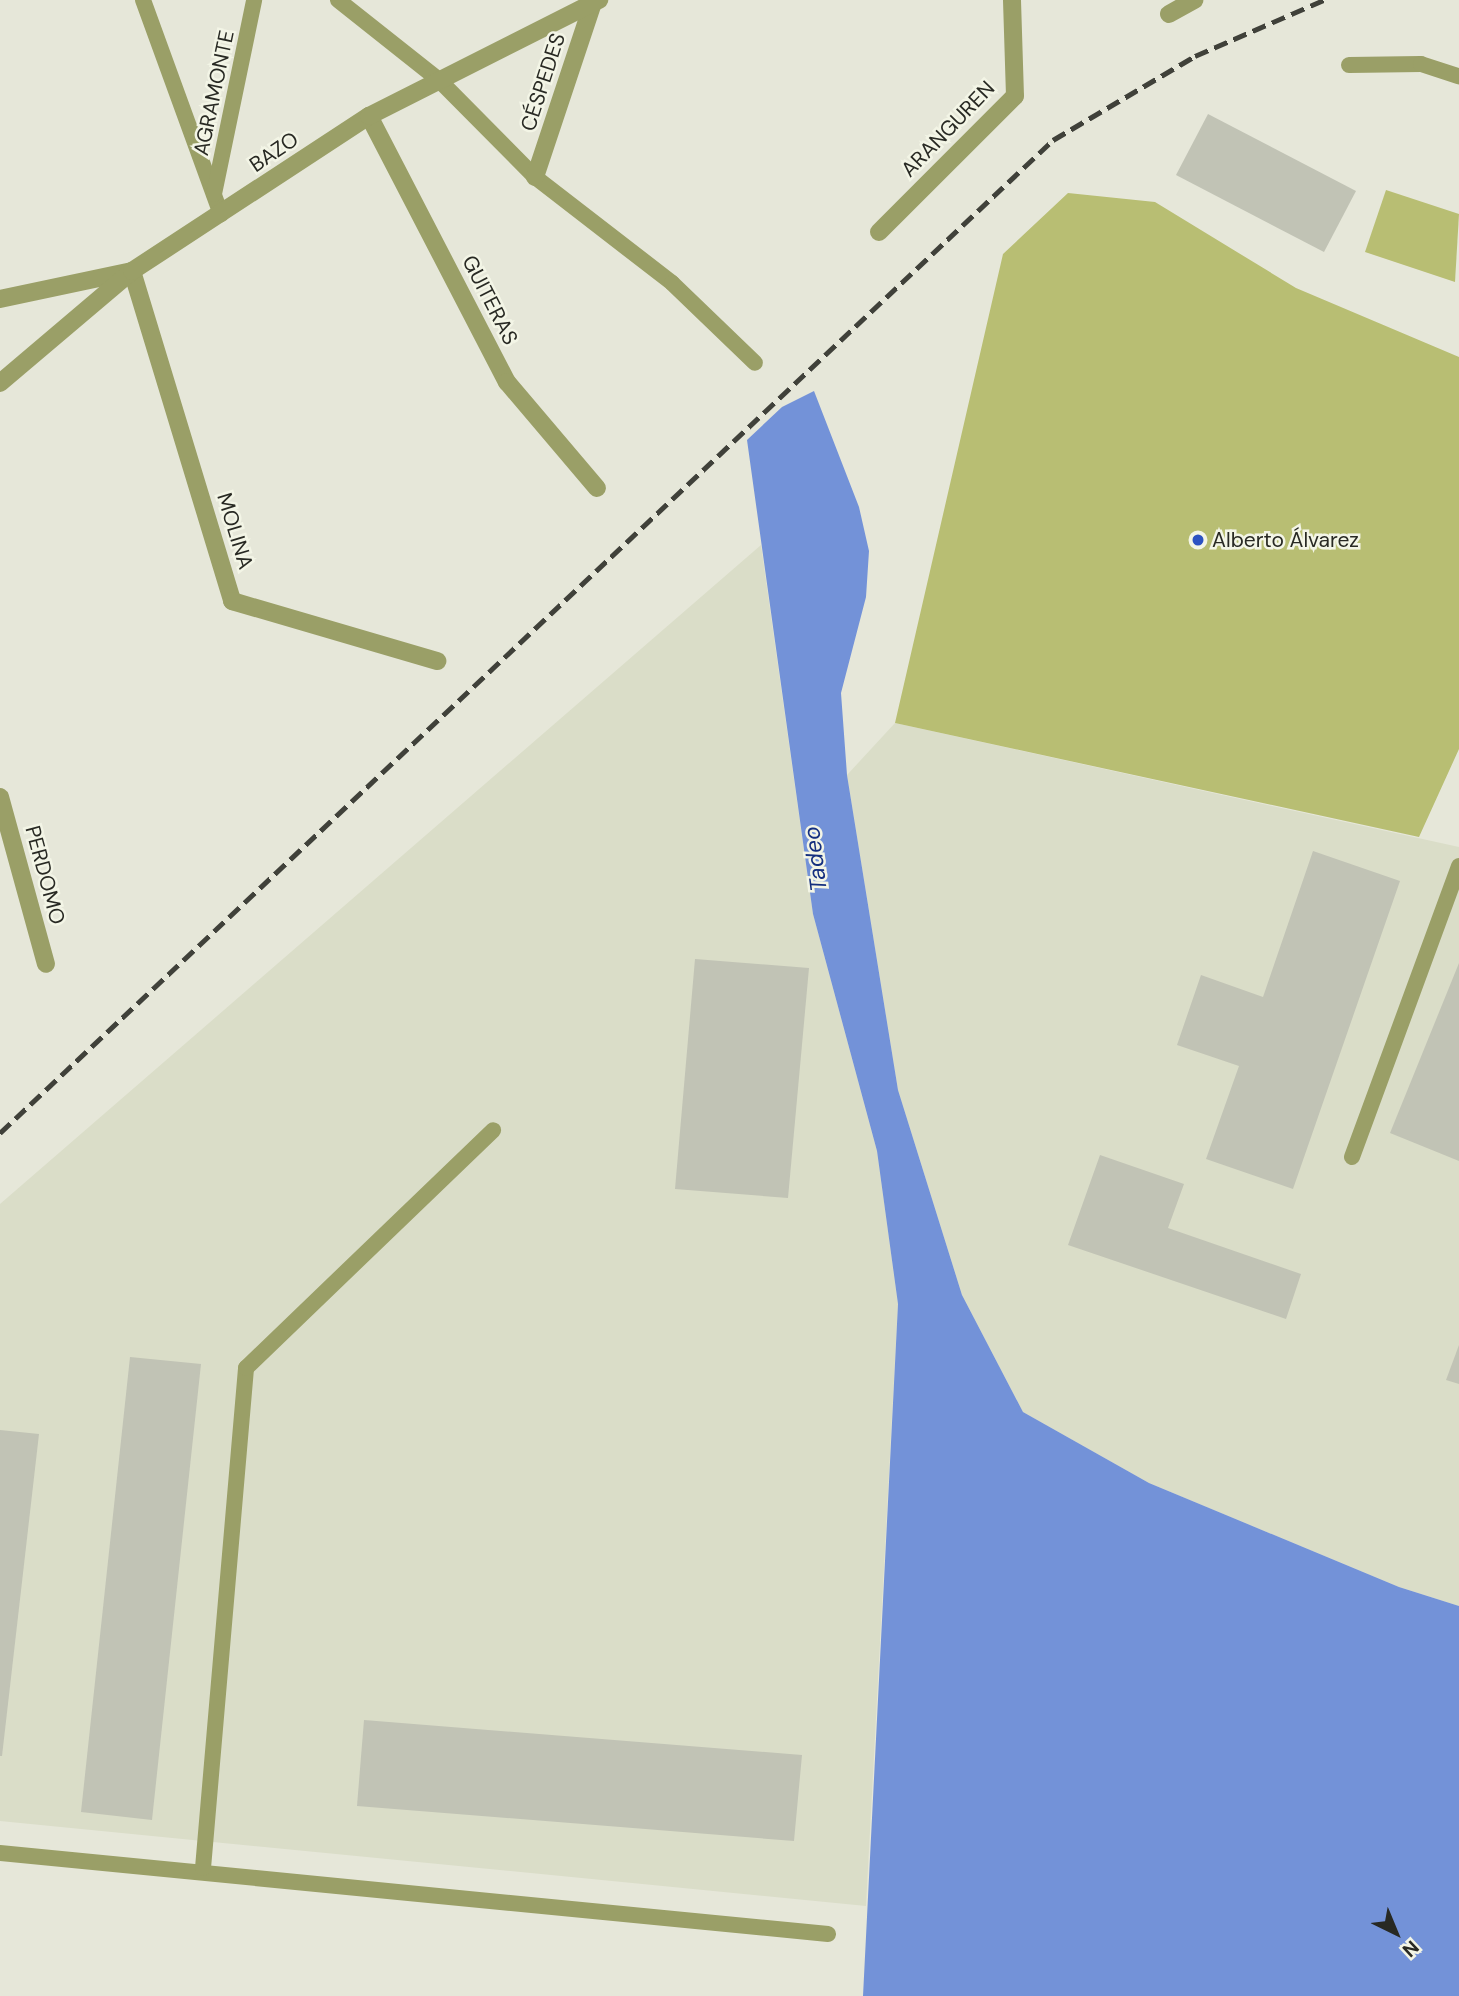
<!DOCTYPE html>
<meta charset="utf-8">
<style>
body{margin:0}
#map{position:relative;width:1459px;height:1996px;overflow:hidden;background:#e6e7d9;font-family:"DM Sans",sans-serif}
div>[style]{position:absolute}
.built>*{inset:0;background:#daddc8}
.green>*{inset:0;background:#b8be73}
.water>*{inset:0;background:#7392d8}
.building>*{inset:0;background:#c1c3b5}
.lane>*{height:16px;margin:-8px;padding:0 8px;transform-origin:8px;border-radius:8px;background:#9a9f67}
.street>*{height:18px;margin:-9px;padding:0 9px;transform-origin:9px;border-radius:9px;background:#9a9f67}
.rail>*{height:5px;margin-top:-2.5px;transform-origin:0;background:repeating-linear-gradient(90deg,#40413a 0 14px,transparent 0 21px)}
.dots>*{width:19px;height:19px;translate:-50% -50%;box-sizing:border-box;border:4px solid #f3f5e6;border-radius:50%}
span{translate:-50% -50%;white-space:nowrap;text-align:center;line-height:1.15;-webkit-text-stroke:5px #f3f5e6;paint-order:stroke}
.street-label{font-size:21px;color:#282923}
.poi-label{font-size:21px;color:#282923}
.left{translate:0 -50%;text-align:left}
.water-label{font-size:23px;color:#142f7f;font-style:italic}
.north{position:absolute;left:1361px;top:1898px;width:70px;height:70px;-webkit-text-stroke:5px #f3f5e6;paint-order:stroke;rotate:137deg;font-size:19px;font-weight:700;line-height:28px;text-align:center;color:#282923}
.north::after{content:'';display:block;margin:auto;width:24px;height:32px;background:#282923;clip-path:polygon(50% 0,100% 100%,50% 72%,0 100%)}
</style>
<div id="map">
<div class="built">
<i style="clip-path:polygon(761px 545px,813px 914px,877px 1151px,898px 1304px,866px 1906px,0 1821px,0 1204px)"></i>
<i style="clip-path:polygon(895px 723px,1459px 847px,1459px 1606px,1399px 1587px,1149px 1483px,1023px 1412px,962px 1295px,898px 1090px,847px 775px)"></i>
</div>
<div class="green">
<i style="clip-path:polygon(1386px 190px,1459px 214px,1455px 282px,1365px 252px)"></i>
<i style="clip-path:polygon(1068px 193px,1155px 202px,1296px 288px,1459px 357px,1459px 749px,1419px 837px,895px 723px,1003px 254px)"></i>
</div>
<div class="water">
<i style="clip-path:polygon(814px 391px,859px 507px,869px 551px,866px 597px,841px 693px,847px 775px,898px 1090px,962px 1295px,1023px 1412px,1149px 1483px,1399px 1587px,1459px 1606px,1459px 1996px,863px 1996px,898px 1304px,877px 1151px,813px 914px,747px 440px,782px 407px)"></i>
</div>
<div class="building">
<i style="clip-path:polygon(1208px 114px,1356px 191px,1324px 252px,1176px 175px)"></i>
<i style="clip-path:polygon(1313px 851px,1400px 881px,1293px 1189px,1206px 1159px,1239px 1066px,1177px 1045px,1201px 975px,1263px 997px)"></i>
<i style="clip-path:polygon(695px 959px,809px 968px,788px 1198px,675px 1189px)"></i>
<i style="clip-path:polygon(1459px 963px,1459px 1161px,1390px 1133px)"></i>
<i style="clip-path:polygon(1100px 1155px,1184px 1184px,1168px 1228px,1301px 1274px,1286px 1319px,1068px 1245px)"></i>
<i style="clip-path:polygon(1459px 1345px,1459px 1384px,1446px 1380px)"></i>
<i style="clip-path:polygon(130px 1357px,201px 1364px,152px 1820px,81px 1812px)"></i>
<i style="clip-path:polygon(0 1430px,39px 1434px,2px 1756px,0 1756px)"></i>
<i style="clip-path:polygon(364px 1720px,802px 1755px,794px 1841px,357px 1806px)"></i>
</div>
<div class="lane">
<i style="left:143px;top:0;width:228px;rotate:70deg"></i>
<i style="left:338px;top:0;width:129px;rotate:38.4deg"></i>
<i style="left:439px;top:80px;width:136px;rotate:45.3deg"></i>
<i style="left:535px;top:177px;width:173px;rotate:37.7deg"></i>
<i style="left:672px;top:283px;width:115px;rotate:43.9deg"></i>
<i style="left:1349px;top:65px;width:72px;rotate:-0.8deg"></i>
<i style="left:1421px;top:64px;width:40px;rotate:18deg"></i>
<i style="left:214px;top:194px;width:198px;rotate:-78.3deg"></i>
<i style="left:1352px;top:1157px;width:310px;rotate:-69.8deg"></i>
<i style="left:0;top:1853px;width:832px;rotate:5.59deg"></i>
<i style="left:203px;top:1868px;width:502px;rotate:-85.08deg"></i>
<i style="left:246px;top:1368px;width:343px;rotate:-43.9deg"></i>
</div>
<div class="street">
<i style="left:1169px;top:14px;width:29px;rotate:-29deg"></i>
<i style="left:369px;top:116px;width:300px;rotate:62.6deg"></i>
<i style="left:507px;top:382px;width:139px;rotate:49.7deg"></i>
<i style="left:535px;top:177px;width:187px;rotate:-71.6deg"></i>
<i style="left:879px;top:232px;width:192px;rotate:-45deg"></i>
<i style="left:1015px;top:96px;width:96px;rotate:-91.8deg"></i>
<i style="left:0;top:299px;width:135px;rotate:-12deg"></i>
<i style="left:132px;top:271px;width:345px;rotate:73.1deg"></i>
<i style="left:232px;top:601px;width:214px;rotate:16.3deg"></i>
<i style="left:0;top:383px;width:173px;rotate:-40.3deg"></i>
<i style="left:132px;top:271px;width:283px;rotate:-33.2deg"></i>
<i style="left:369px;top:116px;width:258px;rotate:-26.8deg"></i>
<i style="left:0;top:797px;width:173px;rotate:74.6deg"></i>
</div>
<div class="rail">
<i style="left:0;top:1133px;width:1447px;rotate:-43.32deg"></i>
<i style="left:1053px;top:140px;width:165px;rotate:-30.6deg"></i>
<i style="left:1195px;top:56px;width:141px;rotate:-23.5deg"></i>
</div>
<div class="dots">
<i style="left:1198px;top:540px;background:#2c53c2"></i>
</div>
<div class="street-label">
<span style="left:543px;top:82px;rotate:-72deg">CÉSPEDES</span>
<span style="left:214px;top:93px;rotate:-78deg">AGRAMONTE</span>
<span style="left:948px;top:129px;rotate:-46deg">ARANGUREN</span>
<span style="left:274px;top:152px;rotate:-34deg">BAZO</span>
<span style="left:490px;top:300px;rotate:63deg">GUITERAS</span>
<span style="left:235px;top:531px;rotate:73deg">MOLINA</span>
<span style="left:45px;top:875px;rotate:75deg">PERDOMO</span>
</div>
<div class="poi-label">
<span class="left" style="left:1212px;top:540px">Alberto Álvarez</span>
</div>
<div class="water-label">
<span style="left:815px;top:859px;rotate:-97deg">Tadeo</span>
</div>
<div class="north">N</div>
</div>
